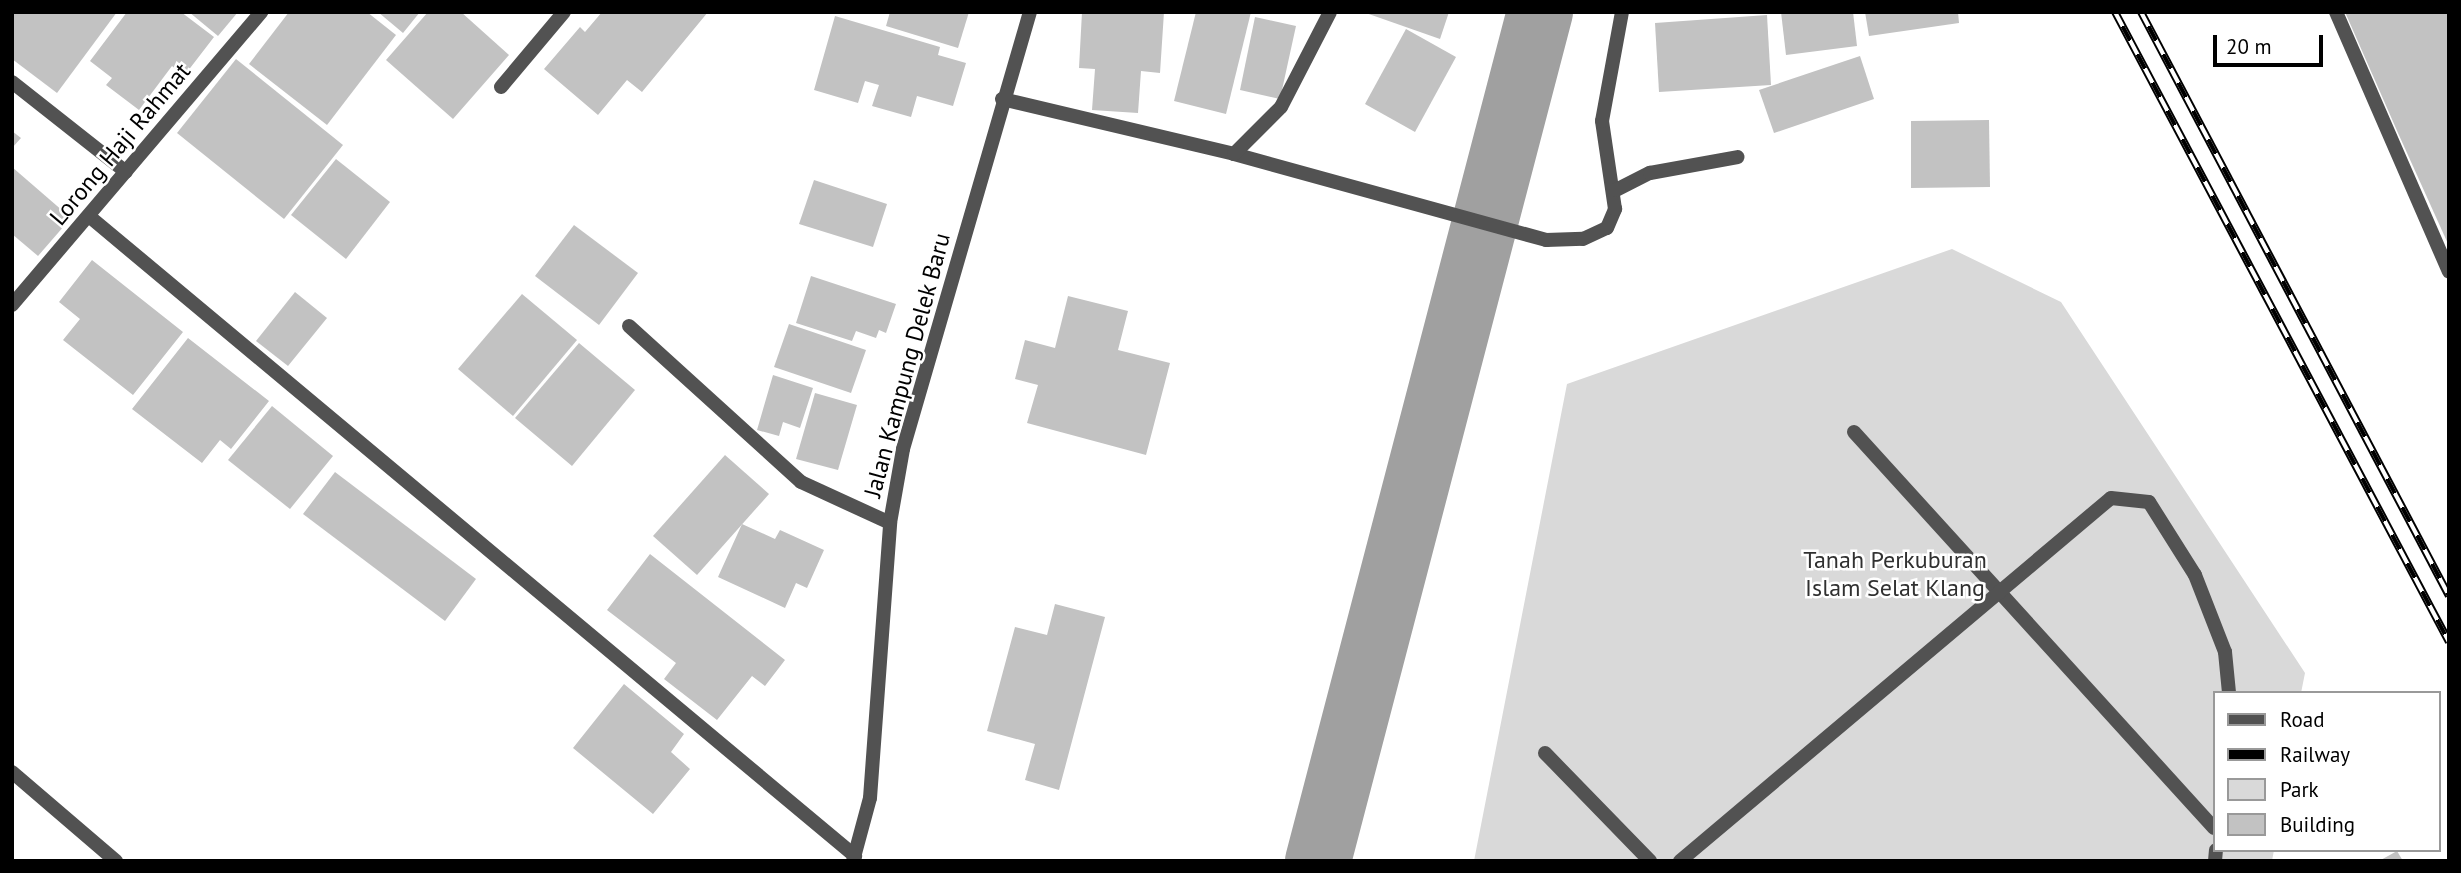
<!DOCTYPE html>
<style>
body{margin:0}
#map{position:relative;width:2461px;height:873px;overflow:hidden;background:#fff;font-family:"PT Sans",sans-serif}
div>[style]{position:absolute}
.green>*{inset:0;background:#d9d9d9}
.river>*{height:66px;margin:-33px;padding:0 33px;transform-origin:33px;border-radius:33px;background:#a0a0a0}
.building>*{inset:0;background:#c2c2c2}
.service>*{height:14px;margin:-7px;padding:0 7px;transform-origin:7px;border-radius:7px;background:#525252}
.minor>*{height:14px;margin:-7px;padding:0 7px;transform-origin:7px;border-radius:7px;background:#525252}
.rail>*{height:8px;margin-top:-4px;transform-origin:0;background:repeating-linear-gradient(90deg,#fff 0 16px,#000 0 32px);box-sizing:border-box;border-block:2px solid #000}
span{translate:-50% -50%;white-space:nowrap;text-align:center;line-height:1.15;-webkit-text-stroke:5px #fff;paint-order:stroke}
.street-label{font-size:24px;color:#000}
.park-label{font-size:24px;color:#303030}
.frame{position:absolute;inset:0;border:14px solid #000;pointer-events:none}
.legend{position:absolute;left:2213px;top:691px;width:228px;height:161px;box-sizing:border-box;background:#fff;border:2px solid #999;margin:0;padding:9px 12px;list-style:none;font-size:21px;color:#000}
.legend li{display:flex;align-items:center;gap:14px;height:35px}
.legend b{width:35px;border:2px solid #999}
.scale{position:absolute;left:2213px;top:35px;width:110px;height:32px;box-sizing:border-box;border:4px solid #000;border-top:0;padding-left:9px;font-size:21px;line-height:24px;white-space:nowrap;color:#000;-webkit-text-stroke:5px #fff;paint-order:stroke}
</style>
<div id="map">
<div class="green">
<i style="clip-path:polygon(1952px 249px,2061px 302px,2305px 673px,2301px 693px,2214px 693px,2214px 850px,2274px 850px,2272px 861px,1474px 861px,1567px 384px)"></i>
</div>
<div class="river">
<i style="left:1318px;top:861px;width:878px;rotate:-75.35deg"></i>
</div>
<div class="building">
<i style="clip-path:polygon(14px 12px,117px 12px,57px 93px,12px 59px)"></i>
<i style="clip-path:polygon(127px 12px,181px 12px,214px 37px,184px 76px,172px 66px,139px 110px,106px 85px,112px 78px,90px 61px)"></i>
<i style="clip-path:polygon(189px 12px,238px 12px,218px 36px)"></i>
<i style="clip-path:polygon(289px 12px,367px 12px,396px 35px,327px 125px,249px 64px)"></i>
<i style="clip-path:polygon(378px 12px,420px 12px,403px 33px)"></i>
<i style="clip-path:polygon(428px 12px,461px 12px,509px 55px,453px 119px,386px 60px)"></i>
<i style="clip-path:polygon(602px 12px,708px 12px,642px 92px,627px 80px,598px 115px,544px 69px,580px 27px,585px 32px)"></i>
<i style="clip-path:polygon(890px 12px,969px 12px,958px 48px,886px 26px)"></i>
<i style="clip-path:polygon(1082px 12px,1164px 12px,1160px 73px,1141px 71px,1138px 113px,1092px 110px,1095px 69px,1079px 68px)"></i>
<i style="clip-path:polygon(1196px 12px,1251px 12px,1226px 114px,1174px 101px)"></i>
<i style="clip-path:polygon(1363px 12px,1449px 12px,1440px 39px)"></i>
<i style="clip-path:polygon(1781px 12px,1853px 12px,1857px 46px,1786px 55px)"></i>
<i style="clip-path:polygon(1865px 12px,1958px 12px,1959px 23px,1869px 36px)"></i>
<i style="clip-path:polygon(2345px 12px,2449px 12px,2449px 246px,2398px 133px)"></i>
<i style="clip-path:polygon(1767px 15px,1771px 85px,1659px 92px,1655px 23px)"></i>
<i style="clip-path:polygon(835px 16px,940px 47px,938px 55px,966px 63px,953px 106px,917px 96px,911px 117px,872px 106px,879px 85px,865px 81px,858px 103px,814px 90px)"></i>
<i style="clip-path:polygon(1255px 17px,1296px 26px,1280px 99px,1240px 90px)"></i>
<i style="clip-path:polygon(1406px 29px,1456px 57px,1415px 132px,1365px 104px)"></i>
<i style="clip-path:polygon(1860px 56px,1874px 99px,1774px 133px,1759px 90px)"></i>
<i style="clip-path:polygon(236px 59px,343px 145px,284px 219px,177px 133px)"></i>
<i style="clip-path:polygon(1989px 120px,1990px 187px,1911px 188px,1911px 121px)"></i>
<i style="clip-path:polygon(12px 131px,21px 138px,12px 148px)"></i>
<i style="clip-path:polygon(336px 159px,390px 202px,346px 259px,291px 215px)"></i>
<i style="clip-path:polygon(12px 167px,71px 218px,38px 256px,12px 234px)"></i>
<i style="clip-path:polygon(814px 180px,887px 204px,873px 247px,799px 224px)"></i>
<i style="clip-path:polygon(574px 225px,638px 273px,599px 325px,535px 276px)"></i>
<i style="clip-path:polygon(92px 260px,183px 332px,133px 395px,63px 340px,80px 319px,59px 302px)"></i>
<i style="clip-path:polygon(811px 276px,896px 304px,886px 333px,879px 330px,876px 338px,856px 331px,852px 341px,796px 323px)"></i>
<i style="clip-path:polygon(295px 292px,327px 318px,288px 366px,256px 341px)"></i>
<i style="clip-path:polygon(522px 294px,577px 340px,513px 416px,458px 369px)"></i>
<i style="clip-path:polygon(1068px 296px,1128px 311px,1118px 350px,1170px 363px,1146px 455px,1027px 423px,1038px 385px,1015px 379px,1025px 340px,1055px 348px)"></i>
<i style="clip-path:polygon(789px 324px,866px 350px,851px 393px,774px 367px)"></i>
<i style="clip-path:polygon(188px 338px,269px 401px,231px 449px,220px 440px,202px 463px,132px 409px)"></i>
<i style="clip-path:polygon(579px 343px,635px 390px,572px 466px,515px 418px)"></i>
<i style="clip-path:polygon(773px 375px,813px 388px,800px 428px,783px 422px,779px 436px,757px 430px)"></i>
<i style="clip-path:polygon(815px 393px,857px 405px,838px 470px,796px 459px)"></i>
<i style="clip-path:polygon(272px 406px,333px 456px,290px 509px,228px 460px)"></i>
<i style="clip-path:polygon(725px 455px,769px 494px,697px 575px,653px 536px)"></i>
<i style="clip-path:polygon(335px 472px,476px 579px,445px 621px,303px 514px)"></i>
<i style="clip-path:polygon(742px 524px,775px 539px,780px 530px,824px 550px,807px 588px,796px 583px,785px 608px,718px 577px)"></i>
<i style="clip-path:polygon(650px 554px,785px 660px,765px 686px,752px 676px,717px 720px,664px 679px,676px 663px,607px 610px)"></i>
<i style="clip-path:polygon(1055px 604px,1105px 617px,1059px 790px,1025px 780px,1035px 744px,987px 731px,1015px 627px,1047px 635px)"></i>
<i style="clip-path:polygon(624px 684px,684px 734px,671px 752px,690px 769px,653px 814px,573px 748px)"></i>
<i style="clip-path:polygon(2397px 851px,2403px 861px,2379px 861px)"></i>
</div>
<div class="service">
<i style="left:2336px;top:12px;width:283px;rotate:66.5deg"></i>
<i style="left:1854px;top:432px;width:535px;rotate:47.73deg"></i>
<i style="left:1545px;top:753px;width:151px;rotate:45.8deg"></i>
<i style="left:1680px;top:861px;width:563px;rotate:-40.11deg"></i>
<i style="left:2111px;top:498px;width:38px;rotate:6deg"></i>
<i style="left:2149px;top:502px;width:86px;rotate:57.8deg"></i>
<i style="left:2195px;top:575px;width:83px;rotate:68.7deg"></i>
<i style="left:2225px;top:652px;width:41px;rotate:84.4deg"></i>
<i style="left:2215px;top:861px;width:11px;rotate:-85deg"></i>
</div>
<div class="minor">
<i style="left:12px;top:82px;width:145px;rotate:38.3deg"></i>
<i style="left:501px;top:87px;width:98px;rotate:-50deg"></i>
<i style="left:1002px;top:99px;width:238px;rotate:13.3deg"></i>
<i style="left:1234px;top:154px;width:324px;rotate:15.4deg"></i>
<i style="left:1546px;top:240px;width:37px;rotate:-2deg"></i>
<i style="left:1583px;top:239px;width:26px;rotate:-25deg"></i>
<i style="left:1607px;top:228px;width:21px;rotate:-67deg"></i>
<i style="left:1615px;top:209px;width:89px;rotate:-98.4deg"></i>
<i style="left:1602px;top:121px;width:111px;rotate:-79.6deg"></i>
<i style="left:1234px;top:154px;width:66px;rotate:-45deg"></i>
<i style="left:1281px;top:107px;width:107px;rotate:-62.7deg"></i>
<i style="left:1616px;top:190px;width:38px;rotate:-27deg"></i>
<i style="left:1650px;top:173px;width:89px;rotate:-10.3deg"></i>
<i style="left:90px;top:217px;width:997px;rotate:39.87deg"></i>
<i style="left:12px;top:305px;width:385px;rotate:-49.6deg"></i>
<i style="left:629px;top:326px;width:232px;rotate:42.2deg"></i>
<i style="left:801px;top:482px;width:98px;rotate:24.7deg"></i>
<i style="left:12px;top:772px;width:137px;rotate:40.6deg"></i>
<i style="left:853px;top:861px;width:65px;rotate:-74.9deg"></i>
<i style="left:870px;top:798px;width:276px;rotate:-85.8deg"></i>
<i style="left:890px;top:523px;width:75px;rotate:-80deg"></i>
<i style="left:903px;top:449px;width:455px;rotate:-73.8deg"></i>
</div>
<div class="rail">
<i style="left:2115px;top:12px;width:713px;rotate:62.07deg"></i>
<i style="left:2141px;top:12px;width:660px;rotate:62.19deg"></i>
</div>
<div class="street-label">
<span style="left:120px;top:144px;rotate:-50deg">Lorong Haji Rahmat</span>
<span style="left:907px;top:365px;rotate:-75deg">Jalan Kampung Delek Baru</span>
</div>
<div class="park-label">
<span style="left:1895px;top:574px">Tanah Perkuburan<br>Islam Selat Klang</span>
</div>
<div class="frame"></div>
<ul class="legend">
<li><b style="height:9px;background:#525252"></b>Road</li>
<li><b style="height:9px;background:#000"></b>Railway</li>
<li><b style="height:19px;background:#d9d9d9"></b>Park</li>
<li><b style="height:19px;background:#c2c2c2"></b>Building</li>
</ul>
<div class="scale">20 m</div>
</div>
